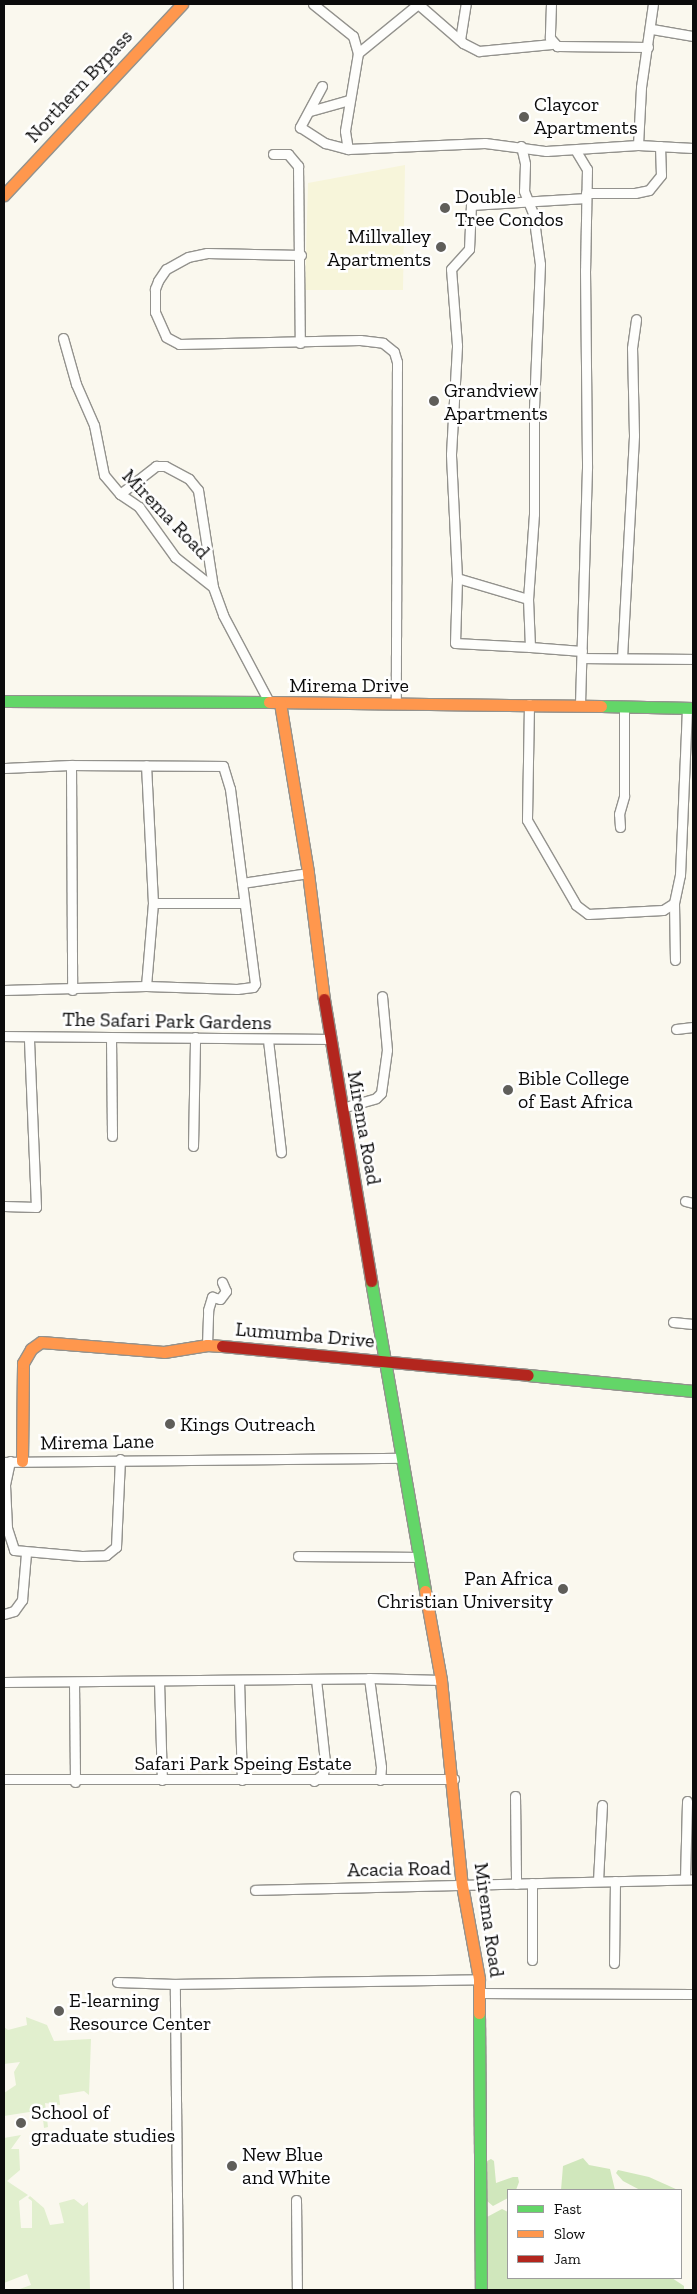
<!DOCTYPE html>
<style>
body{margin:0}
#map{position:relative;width:697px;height:2294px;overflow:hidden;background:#faf8ee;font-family:"Zilla Slab",serif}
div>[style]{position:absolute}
.farmland>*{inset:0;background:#f7f5da}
.green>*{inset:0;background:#e1efce}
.forest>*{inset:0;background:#d0e7bc}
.roads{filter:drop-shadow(1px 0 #93928d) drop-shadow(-1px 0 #93928d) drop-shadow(0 1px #93928d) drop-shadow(0 -1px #93928d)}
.street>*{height:9px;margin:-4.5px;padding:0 4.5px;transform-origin:4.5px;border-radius:4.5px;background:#fefefc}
.fast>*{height:11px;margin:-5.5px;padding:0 5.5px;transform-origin:5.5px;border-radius:5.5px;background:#63d668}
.slow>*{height:11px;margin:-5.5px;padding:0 5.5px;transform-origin:5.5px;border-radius:5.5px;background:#ff974d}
.jam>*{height:11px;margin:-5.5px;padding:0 5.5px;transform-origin:5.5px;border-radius:5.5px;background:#b3261e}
.dots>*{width:14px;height:14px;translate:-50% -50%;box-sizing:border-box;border:2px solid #fff;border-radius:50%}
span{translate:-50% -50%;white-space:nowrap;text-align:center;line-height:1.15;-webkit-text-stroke:5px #fff;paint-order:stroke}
.street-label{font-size:20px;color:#0b0b0b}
.poi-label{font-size:20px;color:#0b0b0b}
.left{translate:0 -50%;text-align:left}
.right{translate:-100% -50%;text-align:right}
.frame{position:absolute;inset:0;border:5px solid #0b0b0b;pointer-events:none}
.legend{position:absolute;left:507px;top:2189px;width:175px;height:90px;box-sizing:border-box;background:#fff;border:1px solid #9d9d9d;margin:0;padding:6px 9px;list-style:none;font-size:15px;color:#0b0b0b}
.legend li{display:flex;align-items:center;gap:10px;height:25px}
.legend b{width:25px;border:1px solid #9d9d9d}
</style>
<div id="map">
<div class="farmland">
<i style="clip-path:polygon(405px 165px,403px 290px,305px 290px,308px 183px)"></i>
</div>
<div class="green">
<i style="clip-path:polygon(26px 2017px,47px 2025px,54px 2041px,91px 2039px,89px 2095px,84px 2091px,59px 2095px,60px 2105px,45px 2103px,48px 2127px,44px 2128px,42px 2110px,4px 2116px,4px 2093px,16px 2085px,14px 2072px,20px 2062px,4px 2064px,4px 2027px,8px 2030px,27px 2025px)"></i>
<i style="clip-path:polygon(21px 2135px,11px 2149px,19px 2149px,20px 2170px,7px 2181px,28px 2195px,19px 2201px,21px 2228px,32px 2228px,32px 2201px,28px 2198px,30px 2196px,44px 2208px,50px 2225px,64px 2223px,59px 2203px,74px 2199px,83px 2206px,88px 2202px,90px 2290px,17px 2290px,31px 2285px,27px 2274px,4px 2283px,4px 2138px)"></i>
</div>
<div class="forest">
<i style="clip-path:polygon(583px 2158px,589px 2165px,610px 2169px,615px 2190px,561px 2190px,563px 2166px)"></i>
<i style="clip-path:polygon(491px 2159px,494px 2161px,496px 2183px,513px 2177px,518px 2177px,519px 2182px,516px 2190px,508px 2190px,508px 2198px,493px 2206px,487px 2201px,486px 2192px,485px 2162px)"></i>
<i style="clip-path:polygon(618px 2170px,649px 2177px,678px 2190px,640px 2190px,623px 2181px,616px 2173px)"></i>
<i style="clip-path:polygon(502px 2209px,508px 2212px,508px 2278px,672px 2278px,684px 2286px,684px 2290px,487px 2290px,487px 2217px)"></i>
</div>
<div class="roads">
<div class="street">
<i style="left:313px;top:4px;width:51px;rotate:38.7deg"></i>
<i style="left:353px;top:36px;width:18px;rotate:74deg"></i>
<i style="left:358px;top:53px;width:79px;rotate:99.5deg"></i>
<i style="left:345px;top:131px;width:18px;rotate:81deg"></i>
<i style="left:348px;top:149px;width:137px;rotate:-2.5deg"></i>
<i style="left:485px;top:143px;width:62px;rotate:7.5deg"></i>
<i style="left:546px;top:151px;width:92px;rotate:-3.7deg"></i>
<i style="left:638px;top:145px;width:55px;rotate:3.1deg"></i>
<i style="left:418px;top:4px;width:60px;rotate:40.9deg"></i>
<i style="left:463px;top:43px;width:18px;rotate:27deg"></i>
<i style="left:479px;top:51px;width:73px;rotate:-5.5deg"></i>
<i style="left:551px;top:4px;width:34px;rotate:92deg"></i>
<i style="left:550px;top:38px;width:11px;rotate:49deg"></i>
<i style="left:557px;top:46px;width:91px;rotate:0.6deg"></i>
<i style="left:652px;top:29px;width:42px;rotate:9.7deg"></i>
<i style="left:460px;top:40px;width:36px;rotate:-81deg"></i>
<i style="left:358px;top:53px;width:77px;rotate:-39.2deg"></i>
<i style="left:322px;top:86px;width:47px;rotate:118.2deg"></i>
<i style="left:300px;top:127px;width:30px;rotate:33deg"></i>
<i style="left:325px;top:143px;width:24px;rotate:15deg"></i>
<i style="left:310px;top:111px;width:41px;rotate:-15.8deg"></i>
<i style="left:638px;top:145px;width:58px;rotate:-87deg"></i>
<i style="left:641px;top:87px;width:84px;rotate:-81.8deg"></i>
<i style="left:521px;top:146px;width:18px;rotate:77deg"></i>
<i style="left:525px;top:164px;width:27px;rotate:92deg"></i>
<i style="left:524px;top:191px;width:24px;rotate:68deg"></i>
<i style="left:533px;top:213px;width:51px;rotate:82.2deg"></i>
<i style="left:540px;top:264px;width:145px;rotate:92.4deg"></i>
<i style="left:534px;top:409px;width:105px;rotate:90deg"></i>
<i style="left:534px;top:514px;width:85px;rotate:94deg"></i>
<i style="left:528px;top:599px;width:48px;rotate:87.6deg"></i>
<i style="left:530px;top:647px;width:52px;rotate:4.4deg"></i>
<i style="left:576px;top:151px;width:21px;rotate:59deg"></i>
<i style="left:587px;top:169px;width:101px;rotate:91.1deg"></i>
<i style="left:585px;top:270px;width:198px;rotate:89.4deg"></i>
<i style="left:587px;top:468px;width:236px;rotate:91.7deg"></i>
<i style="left:273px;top:154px;width:15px"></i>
<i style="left:288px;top:154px;width:16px;rotate:50deg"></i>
<i style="left:298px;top:166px;width:177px;rotate:89.4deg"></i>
<i style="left:586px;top:193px;width:49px"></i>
<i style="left:635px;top:193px;width:14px;rotate:-12deg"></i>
<i style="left:649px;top:190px;width:19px;rotate:-51deg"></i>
<i style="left:661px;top:175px;width:29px;rotate:-92deg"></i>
<i style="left:301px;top:255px;width:94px;rotate:-178.8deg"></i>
<i style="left:207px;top:253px;width:19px;rotate:168deg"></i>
<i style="left:188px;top:257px;width:25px;rotate:151deg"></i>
<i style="left:166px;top:269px;width:14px;rotate:124deg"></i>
<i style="left:158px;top:281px;width:9px;rotate:111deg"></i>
<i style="left:155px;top:289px;width:23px;rotate:90deg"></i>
<i style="left:155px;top:312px;width:27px;rotate:66deg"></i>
<i style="left:166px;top:337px;width:15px;rotate:28deg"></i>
<i style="left:179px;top:344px;width:181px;rotate:-1.3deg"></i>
<i style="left:360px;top:340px;width:23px;rotate:7deg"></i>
<i style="left:383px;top:343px;width:14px;rotate:39deg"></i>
<i style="left:394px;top:352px;width:10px;rotate:73deg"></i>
<i style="left:397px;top:362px;width:341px;rotate:90.2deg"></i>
<i style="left:63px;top:338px;width:48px;rotate:74.2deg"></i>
<i style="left:76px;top:384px;width:45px;rotate:66.3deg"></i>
<i style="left:94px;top:425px;width:51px;rotate:78.7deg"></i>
<i style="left:104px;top:475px;width:25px;rotate:50deg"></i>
<i style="left:120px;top:494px;width:23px;rotate:34deg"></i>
<i style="left:139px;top:507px;width:62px;rotate:54.2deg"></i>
<i style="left:175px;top:557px;width:48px;rotate:38.3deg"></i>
<i style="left:213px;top:587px;width:30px;rotate:70deg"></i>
<i style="left:223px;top:615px;width:98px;rotate:62.1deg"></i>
<i style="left:120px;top:494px;width:46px;rotate:-37.9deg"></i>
<i style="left:156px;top:466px;width:9px"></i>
<i style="left:165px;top:466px;width:27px;rotate:28deg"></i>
<i style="left:189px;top:479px;width:14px;rotate:51deg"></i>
<i style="left:198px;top:490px;width:98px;rotate:81.2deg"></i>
<i style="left:457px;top:578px;width:74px;rotate:16.5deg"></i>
<i style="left:530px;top:647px;width:75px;rotate:-176.9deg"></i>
<i style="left:455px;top:643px;width:65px;rotate:-88.2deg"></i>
<i style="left:457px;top:578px;width:124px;rotate:-92.8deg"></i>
<i style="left:451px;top:454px;width:109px;rotate:-86.8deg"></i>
<i style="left:457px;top:345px;width:76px;rotate:-94.5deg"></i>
<i style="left:451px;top:269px;width:27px;rotate:-48deg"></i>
<i style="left:469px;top:249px;width:44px;rotate:-87.4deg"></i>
<i style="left:471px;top:205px;width:115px;rotate:-3.5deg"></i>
<i style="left:582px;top:658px;width:111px;rotate:0.5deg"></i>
<i style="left:622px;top:658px;width:223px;rotate:-86.9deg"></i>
<i style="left:634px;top:435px;width:87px;rotate:-91.3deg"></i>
<i style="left:632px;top:348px;width:29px;rotate:-82deg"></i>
<i style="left:529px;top:704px;width:116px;rotate:91deg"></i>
<i style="left:527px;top:820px;width:98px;rotate:60deg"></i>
<i style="left:576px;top:905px;width:15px;rotate:37deg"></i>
<i style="left:588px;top:914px;width:75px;rotate:-3.1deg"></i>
<i style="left:663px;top:910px;width:13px;rotate:-32deg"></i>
<i style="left:674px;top:903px;width:29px;rotate:-78deg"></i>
<i style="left:680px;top:875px;width:167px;rotate:-87.6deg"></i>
<i style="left:4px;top:768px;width:67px;rotate:-2.6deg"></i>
<i style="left:71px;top:765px;width:225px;rotate:89.7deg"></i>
<i style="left:620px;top:827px;width:13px;rotate:-94deg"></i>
<i style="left:619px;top:814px;width:19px;rotate:-74deg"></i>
<i style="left:624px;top:796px;width:89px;rotate:-90deg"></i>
<i style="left:242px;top:883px;width:67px;rotate:-8.6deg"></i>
<i style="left:153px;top:903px;width:90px"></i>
<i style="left:674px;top:903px;width:57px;rotate:89deg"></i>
<i style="left:146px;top:986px;width:83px;rotate:-85.2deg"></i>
<i style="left:153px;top:903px;width:138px;rotate:-92.9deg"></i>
<i style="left:4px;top:990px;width:142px;rotate:-1.6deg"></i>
<i style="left:146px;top:986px;width:91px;rotate:1.9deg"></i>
<i style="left:237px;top:989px;width:16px;rotate:-7deg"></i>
<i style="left:253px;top:987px;width:4px;rotate:-56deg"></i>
<i style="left:255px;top:984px;width:197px;rotate:-97.3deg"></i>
<i style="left:230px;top:789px;width:24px;rotate:-107deg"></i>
<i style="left:223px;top:766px;width:152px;rotate:-179.6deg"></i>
<i style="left:676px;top:1029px;width:17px;rotate:-7deg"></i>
<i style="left:4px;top:1036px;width:325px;rotate:0.5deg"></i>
<i style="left:111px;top:1038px;width:98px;rotate:89.4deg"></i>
<i style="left:268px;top:1040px;width:113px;rotate:83.4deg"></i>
<i style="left:342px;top:1108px;width:35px;rotate:-16deg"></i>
<i style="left:376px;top:1098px;width:7px;rotate:-45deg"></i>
<i style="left:381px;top:1093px;width:43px;rotate:-82.1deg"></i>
<i style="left:387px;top:1050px;width:54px;rotate:-95.3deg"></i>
<i style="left:193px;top:1146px;width:109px;rotate:-88.9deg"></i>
<i style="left:685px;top:1201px;width:8px;rotate:14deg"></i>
<i style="left:4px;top:1206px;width:32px;rotate:2deg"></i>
<i style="left:36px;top:1207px;width:170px;rotate:-92.4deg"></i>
<i style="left:673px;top:1322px;width:20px;rotate:6deg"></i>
<i style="left:207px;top:1345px;width:35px;rotate:-88deg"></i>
<i style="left:208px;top:1310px;width:14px;rotate:-73deg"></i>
<i style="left:212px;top:1297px;width:8px;rotate:14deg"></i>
<i style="left:220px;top:1299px;width:10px;rotate:-53deg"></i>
<i style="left:226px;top:1291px;width:10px;rotate:-114deg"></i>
<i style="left:10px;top:1461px;width:25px;rotate:102deg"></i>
<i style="left:5px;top:1485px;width:43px;rotate:87.3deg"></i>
<i style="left:7px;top:1528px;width:23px;rotate:72deg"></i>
<i style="left:14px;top:1550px;width:68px;rotate:5deg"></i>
<i style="left:82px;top:1556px;width:24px;rotate:-2deg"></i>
<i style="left:106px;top:1555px;width:13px;rotate:-39deg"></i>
<i style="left:116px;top:1547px;width:88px;rotate:-87.4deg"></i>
<i style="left:4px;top:1462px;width:397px;rotate:-0.6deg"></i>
<i style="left:298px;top:1556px;width:122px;rotate:0.5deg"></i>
<i style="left:4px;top:1614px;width:10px;rotate:-17deg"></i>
<i style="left:14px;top:1611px;width:14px;rotate:-54deg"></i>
<i style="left:22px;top:1600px;width:47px;rotate:-85.1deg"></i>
<i style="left:369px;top:1678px;width:90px;rotate:82.3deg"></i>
<i style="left:381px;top:1767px;width:13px;rotate:94deg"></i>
<i style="left:239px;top:1680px;width:100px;rotate:88.3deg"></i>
<i style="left:159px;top:1681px;width:99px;rotate:88.3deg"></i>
<i style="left:4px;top:1682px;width:365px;rotate:-0.6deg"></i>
<i style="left:369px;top:1678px;width:72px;rotate:1.6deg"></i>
<i style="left:74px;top:1683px;width:99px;rotate:89.4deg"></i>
<i style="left:4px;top:1779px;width:450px"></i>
<i style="left:314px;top:1781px;width:11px;rotate:-38deg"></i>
<i style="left:323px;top:1774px;width:12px;rotate:-81deg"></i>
<i style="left:325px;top:1762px;width:83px;rotate:-96.2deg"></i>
<i style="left:515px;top:1796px;width:88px;rotate:89.3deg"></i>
<i style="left:685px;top:1879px;width:78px;rotate:-88.5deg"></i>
<i style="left:598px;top:1881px;width:76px;rotate:-87deg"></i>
<i style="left:255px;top:1890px;width:438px;rotate:-1.4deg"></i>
<i style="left:532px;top:1960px;width:77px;rotate:-90deg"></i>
<i style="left:614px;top:1963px;width:82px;rotate:-89.3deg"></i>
<i style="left:117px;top:1982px;width:58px;rotate:2deg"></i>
<i style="left:480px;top:1993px;width:213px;rotate:0.3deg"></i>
<i style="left:296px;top:2200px;width:90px;rotate:89.4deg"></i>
<i style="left:178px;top:2290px;width:306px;rotate:-90.6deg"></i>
<i style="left:175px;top:1984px;width:304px;rotate:-0.9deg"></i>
</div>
<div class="fast">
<i style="left:4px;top:701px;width:265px;rotate:0.2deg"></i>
<i style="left:601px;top:706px;width:92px;rotate:1.2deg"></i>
<i style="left:371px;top:1281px;width:315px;rotate:80.1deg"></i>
<i style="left:528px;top:1375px;width:166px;rotate:5.5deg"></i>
<i style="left:479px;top:2013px;width:277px;rotate:89.6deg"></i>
</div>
<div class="slow">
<i style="left:4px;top:195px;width:261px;rotate:-47deg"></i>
<i style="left:269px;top:702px;width:332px;rotate:0.7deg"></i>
<i style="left:280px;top:703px;width:172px;rotate:80.6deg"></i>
<i style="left:308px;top:873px;width:127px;rotate:82.8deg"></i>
<i style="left:22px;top:1461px;width:98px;rotate:-89.4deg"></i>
<i style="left:23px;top:1363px;width:16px;rotate:-60deg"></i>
<i style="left:31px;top:1349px;width:12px;rotate:-35deg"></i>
<i style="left:41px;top:1342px;width:123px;rotate:4.6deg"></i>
<i style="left:164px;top:1352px;width:44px;rotate:-9.2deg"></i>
<i style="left:207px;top:1345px;width:15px;rotate:4deg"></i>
<i style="left:425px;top:1591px;width:90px;rotate:79.8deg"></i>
<i style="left:441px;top:1680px;width:206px;rotate:84.2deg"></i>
<i style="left:462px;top:1885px;width:96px;rotate:79.7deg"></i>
<i style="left:479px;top:1979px;width:34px;rotate:90deg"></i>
</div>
<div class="jam">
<i style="left:324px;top:999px;width:286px;rotate:80.5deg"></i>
<i style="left:222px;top:1346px;width:307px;rotate:5.4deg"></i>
</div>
</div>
<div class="dots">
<i style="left:524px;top:117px;background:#5f5e5a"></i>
<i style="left:445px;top:208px;background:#5f5e5a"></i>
<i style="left:441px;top:247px;background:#5f5e5a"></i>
<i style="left:434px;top:401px;background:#5f5e5a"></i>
<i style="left:508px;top:1090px;background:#5f5e5a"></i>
<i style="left:170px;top:1424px;background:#5f5e5a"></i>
<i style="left:563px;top:1589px;background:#5f5e5a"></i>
<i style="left:59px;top:2011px;background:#5f5e5a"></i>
<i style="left:21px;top:2123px;background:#5f5e5a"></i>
<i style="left:232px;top:2166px;background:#5f5e5a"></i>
</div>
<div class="street-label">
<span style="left:79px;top:86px;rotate:-47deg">Northern Bypass</span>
<span style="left:166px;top:514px;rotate:46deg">Mirema Road</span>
<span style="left:349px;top:685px">Mirema Drive</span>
<span style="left:167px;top:1021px;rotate:1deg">The Safari Park Gardens</span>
<span style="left:364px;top:1128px;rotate:80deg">Mirema Road</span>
<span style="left:305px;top:1335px;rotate:5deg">Lumumba Drive</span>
<span style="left:97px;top:1442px;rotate:-1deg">Mirema Lane</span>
<span style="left:243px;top:1763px">Safari Park Speing Estate</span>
<span style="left:399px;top:1869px;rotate:-1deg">Acacia Road</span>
<span style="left:489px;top:1920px;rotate:82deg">Mirema Road</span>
</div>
<div class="poi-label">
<span class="left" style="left:534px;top:116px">Claycor<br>Apartments</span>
<span class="left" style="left:455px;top:208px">Double<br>Tree Condos</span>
<span class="right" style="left:431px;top:248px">Millvalley<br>Apartments</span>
<span class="left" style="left:444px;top:402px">Grandview<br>Apartments</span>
<span class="left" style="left:518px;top:1090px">Bible College<br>of East Africa</span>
<span class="left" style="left:180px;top:1424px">Kings Outreach</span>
<span class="right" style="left:553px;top:1590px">Pan Africa<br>Christian University</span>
<span class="left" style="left:69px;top:2012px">E-learning<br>Resource Center</span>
<span class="left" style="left:31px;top:2124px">School of<br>graduate studies</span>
<span class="left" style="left:242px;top:2166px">New Blue<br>and White</span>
</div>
<div class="frame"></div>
<ul class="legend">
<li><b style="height:6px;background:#63d668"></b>Fast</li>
<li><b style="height:6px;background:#ff974d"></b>Slow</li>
<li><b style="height:6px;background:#b3261e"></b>Jam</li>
</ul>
</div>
